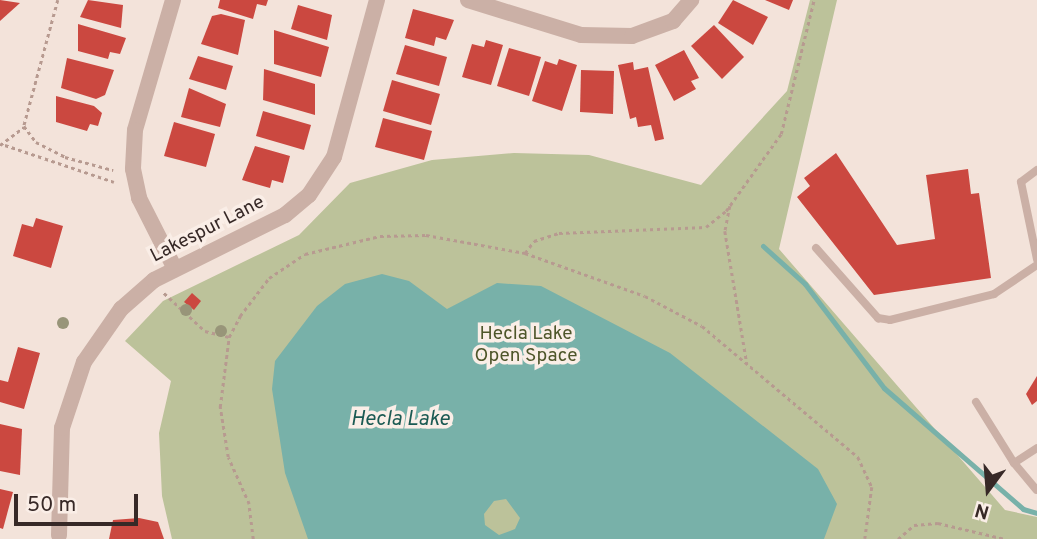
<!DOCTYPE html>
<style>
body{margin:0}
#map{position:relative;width:1037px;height:539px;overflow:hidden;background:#f3e3da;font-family:Overpass,sans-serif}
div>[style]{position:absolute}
.green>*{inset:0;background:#bcc29a}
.water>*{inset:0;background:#78b1a9}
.stream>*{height:5px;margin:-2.5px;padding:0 2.5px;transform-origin:2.5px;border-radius:2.5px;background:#78b1a9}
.building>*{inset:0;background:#cb4840}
.path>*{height:2.5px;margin-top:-1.25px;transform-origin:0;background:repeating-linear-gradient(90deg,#b79a90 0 3.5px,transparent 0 7px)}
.service>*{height:8px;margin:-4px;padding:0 4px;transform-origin:4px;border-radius:4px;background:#cbb0a6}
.minor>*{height:16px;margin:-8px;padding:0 8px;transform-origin:8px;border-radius:8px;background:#cbb0a6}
.trees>*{width:12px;height:12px;margin:-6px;border-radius:50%;background:#989579}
span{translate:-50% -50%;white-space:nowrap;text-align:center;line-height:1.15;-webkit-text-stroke:7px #faeee7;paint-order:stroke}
.street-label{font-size:19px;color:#372927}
.park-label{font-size:19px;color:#4e562a}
.water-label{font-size:21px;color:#1b5a53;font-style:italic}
.north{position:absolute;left:953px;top:455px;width:70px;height:70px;-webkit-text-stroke:5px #faeee7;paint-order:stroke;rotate:196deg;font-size:19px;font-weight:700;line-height:28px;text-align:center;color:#372927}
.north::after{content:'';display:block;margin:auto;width:24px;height:32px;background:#372927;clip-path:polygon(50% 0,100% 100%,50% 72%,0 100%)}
.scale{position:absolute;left:14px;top:494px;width:124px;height:32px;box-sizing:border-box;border:4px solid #372927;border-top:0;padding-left:9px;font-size:21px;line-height:24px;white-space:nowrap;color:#372927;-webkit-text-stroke:5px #faeee7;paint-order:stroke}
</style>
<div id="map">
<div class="green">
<i style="clip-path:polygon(810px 0,837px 0,779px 249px,1005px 510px,1037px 517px,1037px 539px,172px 539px,162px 496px,159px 433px,171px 381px,125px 341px,163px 301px,299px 235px,350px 183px,432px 160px,514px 153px,589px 155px,701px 185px,787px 91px)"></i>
</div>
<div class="water">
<i style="clip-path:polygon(evenodd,382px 274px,409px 281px,447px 309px,497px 283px,541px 286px,670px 353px,818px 469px,837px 504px,824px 539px,308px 539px,285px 473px,272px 389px,275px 361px,317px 306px,345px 284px,382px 274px,506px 499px,520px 518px,515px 529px,499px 535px,485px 525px,484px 514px,494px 501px,506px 499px)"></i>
</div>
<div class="stream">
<i style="left:763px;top:246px;width:57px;rotate:42.1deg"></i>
<i style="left:805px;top:284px;width:131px;rotate:52.8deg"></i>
<i style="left:884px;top:388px;width:184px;rotate:41deg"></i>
<i style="left:1023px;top:509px;width:15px;rotate:16deg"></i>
</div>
<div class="building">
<i style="clip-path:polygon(0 0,20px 3px,0 21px)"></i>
<i style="clip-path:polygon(88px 0,123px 5px,121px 28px,80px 17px)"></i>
<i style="clip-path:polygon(220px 0,268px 0,266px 6px,257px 4px,253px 19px,218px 8px)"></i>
<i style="clip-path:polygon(733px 0,768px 17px,753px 45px,718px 23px)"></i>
<i style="clip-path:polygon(765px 0,793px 0,789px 10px)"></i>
<i style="clip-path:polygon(298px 5px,332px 15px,327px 40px,291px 29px)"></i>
<i style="clip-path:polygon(413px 9px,454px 20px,446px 40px,436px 37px,434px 46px,405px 38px)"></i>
<i style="clip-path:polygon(221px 14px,245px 20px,238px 55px,201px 44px,212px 16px)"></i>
<i style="clip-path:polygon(78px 24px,126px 38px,120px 54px,110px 52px,108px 59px,78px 51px)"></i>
<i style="clip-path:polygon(714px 25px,744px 57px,722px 79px,691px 46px)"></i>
<i style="clip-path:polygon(274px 30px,329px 47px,321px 77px,274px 64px)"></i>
<i style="clip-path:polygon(486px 40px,503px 45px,491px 85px,462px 77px,472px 44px,484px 47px)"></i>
<i style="clip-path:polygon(405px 45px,447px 57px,439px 86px,396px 74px)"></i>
<i style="clip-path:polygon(509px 48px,541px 57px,529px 96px,497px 86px)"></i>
<i style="clip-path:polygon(684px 50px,699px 78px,691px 81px,696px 89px,674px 101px,655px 65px)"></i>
<i style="clip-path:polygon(198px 56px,233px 66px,226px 90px,189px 79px)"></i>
<i style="clip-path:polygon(67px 58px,114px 70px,105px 95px,96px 99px,61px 88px)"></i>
<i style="clip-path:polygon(559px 59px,577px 65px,562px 111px,532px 101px,545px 61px,557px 65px)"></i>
<i style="clip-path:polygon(633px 62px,634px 70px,648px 67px,664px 139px,655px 141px,651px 125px,638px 127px,636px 117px,630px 119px,618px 65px)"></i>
<i style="clip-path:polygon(264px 69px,315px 84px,315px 115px,263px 100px)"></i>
<i style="clip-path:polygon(581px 70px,614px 71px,613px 114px,580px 112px)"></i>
<i style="clip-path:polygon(392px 80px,440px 94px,431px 125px,383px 111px)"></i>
<i style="clip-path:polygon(189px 88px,226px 104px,220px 127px,181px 117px)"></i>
<i style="clip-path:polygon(56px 96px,94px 106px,102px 113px,98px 126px,90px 124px,87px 131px,56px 122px)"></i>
<i style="clip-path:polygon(263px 111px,311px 125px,304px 150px,256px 136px)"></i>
<i style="clip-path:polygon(383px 118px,432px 131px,424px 160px,375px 147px)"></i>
<i style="clip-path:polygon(174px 122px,215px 134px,206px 167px,164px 156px)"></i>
<i style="clip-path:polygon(255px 146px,290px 156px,283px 183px,272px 180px,270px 188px,242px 180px)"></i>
<i style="clip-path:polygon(836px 153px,897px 245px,935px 239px,926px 175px,968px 169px,971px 194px,979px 193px,991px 278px,874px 295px,797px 197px,810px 186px,804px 178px)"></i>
<i style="clip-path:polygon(36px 218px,63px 226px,51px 268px,13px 256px,22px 224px,33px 227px)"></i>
<i style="clip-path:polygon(192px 293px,201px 301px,194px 310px,184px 302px)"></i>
<i style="clip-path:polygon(18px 347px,40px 353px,24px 409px,0 402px,0 380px,8px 382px)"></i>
<i style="clip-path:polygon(1037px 376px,1037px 401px,1032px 405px,1026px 394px)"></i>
<i style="clip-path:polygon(0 424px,22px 429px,20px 475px,0 471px)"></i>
<i style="clip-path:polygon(0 489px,13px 492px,3px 529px,0 528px)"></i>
<i style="clip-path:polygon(139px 518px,158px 522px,164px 539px,109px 539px,113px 520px)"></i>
</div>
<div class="path">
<i style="left:58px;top:0;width:131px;rotate:105.1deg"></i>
<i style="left:24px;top:126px;width:20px;rotate:53deg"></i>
<i style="left:36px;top:142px;width:33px;rotate:27deg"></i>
<i style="left:65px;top:157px;width:50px;rotate:15.2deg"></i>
<i style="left:0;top:145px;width:30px;rotate:-37deg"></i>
<i style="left:5px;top:145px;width:115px;rotate:18.7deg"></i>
<i style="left:730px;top:206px;width:25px;rotate:101deg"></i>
<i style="left:725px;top:231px;width:135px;rotate:80.6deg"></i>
<i style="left:525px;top:253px;width:15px;rotate:-53deg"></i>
<i style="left:534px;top:241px;width:26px;rotate:-18deg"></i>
<i style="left:559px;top:233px;width:147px;rotate:-2.3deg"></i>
<i style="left:706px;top:227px;width:26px;rotate:-39deg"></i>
<i style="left:726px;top:211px;width:95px;rotate:-54.5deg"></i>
<i style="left:781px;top:134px;width:138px;rotate:-76.2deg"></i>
<i style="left:164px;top:293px;width:56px;rotate:42.8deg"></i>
<i style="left:205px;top:331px;width:25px;rotate:14deg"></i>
<i style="left:253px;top:539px;width:35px;rotate:-97deg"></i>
<i style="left:249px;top:504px;width:51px;rotate:-114.1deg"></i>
<i style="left:228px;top:457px;width:51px;rotate:-99.1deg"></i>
<i style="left:220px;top:407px;width:71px;rotate:-82.7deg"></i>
<i style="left:229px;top:337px;width:24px;rotate:-62deg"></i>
<i style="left:240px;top:316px;width:48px;rotate:-52.7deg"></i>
<i style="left:269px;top:278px;width:43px;rotate:-33.7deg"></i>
<i style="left:305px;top:254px;width:77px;rotate:-13.5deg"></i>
<i style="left:380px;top:236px;width:46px;rotate:-1.2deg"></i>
<i style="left:426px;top:235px;width:101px;rotate:10.3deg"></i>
<i style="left:525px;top:253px;width:127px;rotate:19.7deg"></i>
<i style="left:645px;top:296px;width:64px;rotate:27.8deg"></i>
<i style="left:702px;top:326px;width:204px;rotate:40deg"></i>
<i style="left:858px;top:457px;width:33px;rotate:65deg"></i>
<i style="left:872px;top:487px;width:52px;rotate:97.7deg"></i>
<i style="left:898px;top:539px;width:21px;rotate:-41deg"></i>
<i style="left:914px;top:525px;width:24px;rotate:-5deg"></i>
<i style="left:938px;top:523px;width:69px;rotate:13.4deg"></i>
</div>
<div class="service">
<i style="left:1037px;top:170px;width:20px;rotate:143deg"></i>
<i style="left:1021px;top:182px;width:79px;rotate:78.3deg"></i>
<i style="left:816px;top:248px;width:94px;rotate:48.5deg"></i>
<i style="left:878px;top:318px;width:12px;rotate:9deg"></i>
<i style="left:890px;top:320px;width:107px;rotate:-14deg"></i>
<i style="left:994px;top:294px;width:52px;rotate:-34deg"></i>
<i style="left:976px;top:402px;width:72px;rotate:58.1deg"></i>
<i style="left:1014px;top:463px;width:27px;rotate:-33deg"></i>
<i style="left:1014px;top:463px;width:35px;rotate:50deg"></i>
</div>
<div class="minor">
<i style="left:173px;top:0;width:135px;rotate:106.3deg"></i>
<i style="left:135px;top:130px;width:39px;rotate:93deg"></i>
<i style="left:133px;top:169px;width:30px;rotate:78deg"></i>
<i style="left:139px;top:198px;width:77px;rotate:63.1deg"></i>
<i style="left:468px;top:0;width:118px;rotate:17.2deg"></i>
<i style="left:581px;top:35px;width:51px;rotate:1.1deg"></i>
<i style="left:632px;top:36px;width:44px;rotate:-20.1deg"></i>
<i style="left:673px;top:21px;width:28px;rotate:-49deg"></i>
<i style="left:59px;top:535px;width:107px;rotate:-88.4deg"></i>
<i style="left:62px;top:428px;width:70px;rotate:-71.6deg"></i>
<i style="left:84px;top:362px;width:65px;rotate:-55.1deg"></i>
<i style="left:121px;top:309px;width:44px;rotate:-41.3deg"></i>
<i style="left:154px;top:280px;width:146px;rotate:-26.4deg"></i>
<i style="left:285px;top:215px;width:31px;rotate:-40deg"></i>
<i style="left:309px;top:195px;width:45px;rotate:-56.7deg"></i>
<i style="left:334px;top:157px;width:163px;rotate:-74.7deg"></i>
</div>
<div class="trees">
<i style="left:186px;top:310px"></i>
<i style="left:63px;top:323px"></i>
<i style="left:221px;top:331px"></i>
</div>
<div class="street-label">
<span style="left:208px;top:230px;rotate:-27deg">Lakespur Lane</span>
</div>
<div class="park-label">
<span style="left:526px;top:346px">Hecla Lake<br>Open Space</span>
</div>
<div class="water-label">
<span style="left:400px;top:420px">Hecla Lake</span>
</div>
<div class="north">N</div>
<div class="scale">50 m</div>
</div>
